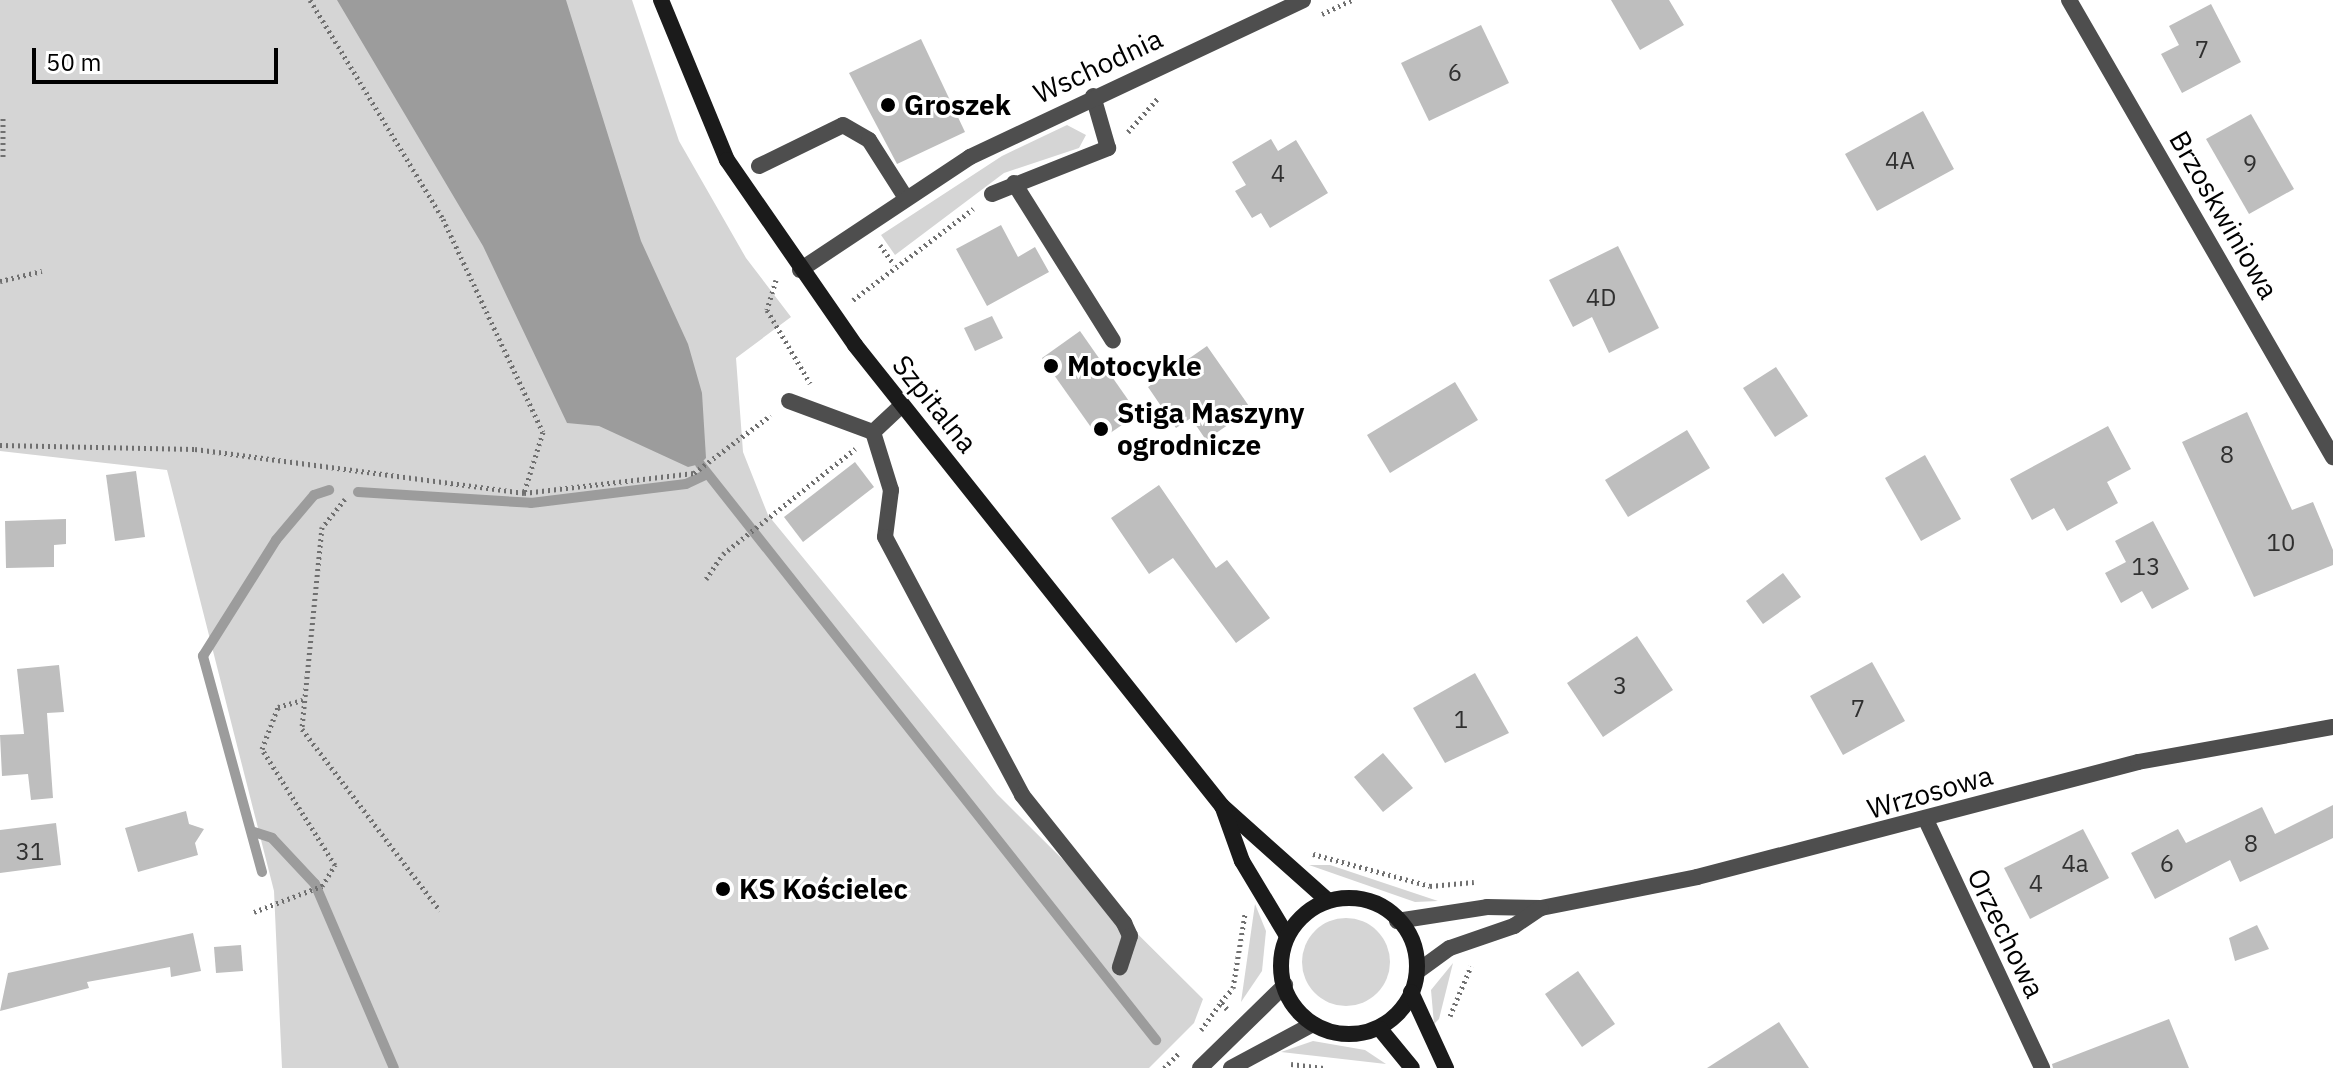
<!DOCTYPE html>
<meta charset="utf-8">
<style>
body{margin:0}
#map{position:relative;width:2333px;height:1068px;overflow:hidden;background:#fff;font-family:"IBM Plex Sans",sans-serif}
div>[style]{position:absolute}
.green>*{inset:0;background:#d5d5d5}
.round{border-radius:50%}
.water>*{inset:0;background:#9c9c9c}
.stream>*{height:10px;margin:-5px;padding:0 5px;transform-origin:5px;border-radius:5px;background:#9c9c9c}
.building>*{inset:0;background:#bebebe}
.path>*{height:5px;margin-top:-2.5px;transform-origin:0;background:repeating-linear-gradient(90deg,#707070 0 2px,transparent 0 6px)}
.service>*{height:16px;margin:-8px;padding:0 8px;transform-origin:8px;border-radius:8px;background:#4e4e4e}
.pedestrian>*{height:16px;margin:-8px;padding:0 8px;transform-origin:8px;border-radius:8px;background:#4e4e4e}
.minor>*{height:16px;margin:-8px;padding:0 8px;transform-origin:8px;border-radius:8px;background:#4e4e4e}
.secondary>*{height:16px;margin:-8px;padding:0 8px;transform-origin:8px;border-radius:8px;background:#1b1b1b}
.secondary>.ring{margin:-8px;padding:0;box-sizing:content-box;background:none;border:16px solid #1b1b1b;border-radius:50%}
.dots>*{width:22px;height:22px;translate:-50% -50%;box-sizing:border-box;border:4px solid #fff;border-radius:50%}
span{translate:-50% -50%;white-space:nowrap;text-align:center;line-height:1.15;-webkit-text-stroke:6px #fff;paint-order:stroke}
.number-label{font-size:24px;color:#303030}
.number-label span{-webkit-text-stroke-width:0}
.street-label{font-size:28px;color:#000}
.poi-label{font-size:28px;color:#000;font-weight:700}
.left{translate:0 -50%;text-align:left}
.scale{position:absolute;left:32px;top:48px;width:246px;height:36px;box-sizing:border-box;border:4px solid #000;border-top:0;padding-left:10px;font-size:24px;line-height:28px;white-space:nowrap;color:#000;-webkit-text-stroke:6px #fff;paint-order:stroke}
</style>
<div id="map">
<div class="green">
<i style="clip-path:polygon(0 0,632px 0,679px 141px,746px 258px,791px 317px,736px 358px,743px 452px,768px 515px,997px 794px,1203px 999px,1194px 1023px,1149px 1068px,282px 1068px,274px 891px,167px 470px,0 451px)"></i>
<i style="clip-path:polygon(1067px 125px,1086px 135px,1079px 148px,1004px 173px,895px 255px,881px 235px,1002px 156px)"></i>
<i style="clip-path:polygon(1309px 865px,1330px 865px,1438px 901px,1415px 902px)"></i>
<i style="clip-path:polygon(1255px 904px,1266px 931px,1262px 971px,1241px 1002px)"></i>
<i class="round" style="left:1302px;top:918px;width:88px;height:88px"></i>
<i style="clip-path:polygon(1453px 963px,1439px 1019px,1434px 1024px,1431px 990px)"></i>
<i style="clip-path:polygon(1313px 1041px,1365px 1050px,1386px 1064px,1281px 1052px)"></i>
</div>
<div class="water">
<i style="clip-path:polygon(337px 0,566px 0,641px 241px,688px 344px,702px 393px,706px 458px,700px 464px,688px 467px,599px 426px,567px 423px,483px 246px)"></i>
</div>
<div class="stream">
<i style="left:700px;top:464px;width:735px;rotate:51.63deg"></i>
<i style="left:358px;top:492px;width:173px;rotate:3.6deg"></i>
<i style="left:531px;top:503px;width:156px;rotate:-7deg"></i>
<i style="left:686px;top:484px;width:23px;rotate:-25deg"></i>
<i style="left:254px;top:832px;width:19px;rotate:18deg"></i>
<i style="left:272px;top:838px;width:63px;rotate:46.9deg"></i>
<i style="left:315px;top:884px;width:200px;rotate:66.8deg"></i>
<i style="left:262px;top:872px;width:224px;rotate:-105.3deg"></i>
<i style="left:203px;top:656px;width:137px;rotate:-57.8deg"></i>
<i style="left:276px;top:540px;width:59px;rotate:-49.8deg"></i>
<i style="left:314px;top:495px;width:16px;rotate:-18deg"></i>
</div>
<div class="building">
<i style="clip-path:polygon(1611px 0,1669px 0,1684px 25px,1640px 50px)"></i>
<i style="clip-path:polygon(2211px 4px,2241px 62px,2182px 93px,2161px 54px,2179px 45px,2169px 26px)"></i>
<i style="clip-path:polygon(1481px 25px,1509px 83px,1429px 121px,1401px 63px)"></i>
<i style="clip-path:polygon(921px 39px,965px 132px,897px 164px,849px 73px)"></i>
<i style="clip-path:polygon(1923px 111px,1954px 169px,1877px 211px,1845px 154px)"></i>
<i style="clip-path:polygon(2251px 114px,2294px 189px,2249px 214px,2206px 139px)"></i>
<i style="clip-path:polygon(1271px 139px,1278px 151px,1296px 140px,1328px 193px,1270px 228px,1261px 213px,1252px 218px,1235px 191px,1246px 185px,1232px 162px)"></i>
<i style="clip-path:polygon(1001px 225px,1018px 257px,1035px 247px,1049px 272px,987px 306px,956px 249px)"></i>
<i style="clip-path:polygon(1618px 246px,1659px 328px,1609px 353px,1592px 317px,1573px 327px,1549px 280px)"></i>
<i style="clip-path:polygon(992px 316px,1003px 338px,975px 351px,964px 328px)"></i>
<i style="clip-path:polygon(1080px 331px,1138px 414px,1100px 440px,1042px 358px)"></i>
<i style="clip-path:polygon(1207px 346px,1251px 409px,1206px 440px,1191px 418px,1176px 428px,1148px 387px)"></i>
<i style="clip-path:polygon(1776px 367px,1808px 416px,1775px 437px,1743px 388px)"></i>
<i style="clip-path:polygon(1455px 382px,1478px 420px,1390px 473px,1367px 435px)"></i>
<i style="clip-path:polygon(2247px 412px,2292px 510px,2313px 502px,2333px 550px,2333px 565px,2254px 597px,2182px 442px)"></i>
<i style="clip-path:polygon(2108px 426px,2131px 469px,2107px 482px,2118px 503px,2067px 531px,2054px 508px,2032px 520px,2010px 479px)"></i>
<i style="clip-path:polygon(1687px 430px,1710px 468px,1628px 517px,1605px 480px)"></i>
<i style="clip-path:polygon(1925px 455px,1961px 519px,1921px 541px,1885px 478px)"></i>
<i style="clip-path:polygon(855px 462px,874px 487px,803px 542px,784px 517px)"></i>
<i style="clip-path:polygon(136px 471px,145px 537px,115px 541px,106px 475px)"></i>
<i style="clip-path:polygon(1159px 485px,1216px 568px,1227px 560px,1270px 618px,1236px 643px,1173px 558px,1149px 574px,1111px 518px)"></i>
<i style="clip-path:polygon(66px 519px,66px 544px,54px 545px,54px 567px,6px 568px,5px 521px)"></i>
<i style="clip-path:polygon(2153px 521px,2189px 589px,2152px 609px,2142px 591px,2121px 603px,2105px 573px,2126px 562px,2115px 541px)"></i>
<i style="clip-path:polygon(1783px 573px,1801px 597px,1763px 624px,1746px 601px)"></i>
<i style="clip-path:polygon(1637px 636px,1673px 690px,1603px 737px,1567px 683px)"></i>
<i style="clip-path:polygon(1872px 662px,1905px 721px,1843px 755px,1810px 696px)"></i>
<i style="clip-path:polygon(59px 665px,64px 712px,47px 713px,53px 798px,31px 800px,28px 774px,2px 776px,0 735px,24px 734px,17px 669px)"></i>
<i style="clip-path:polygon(1475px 673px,1509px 733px,1445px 763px,1413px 708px)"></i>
<i style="clip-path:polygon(1383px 753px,1413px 788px,1383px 812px,1354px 777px)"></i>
<i style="clip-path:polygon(2333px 805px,2333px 838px,2240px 882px,2230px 860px,2155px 899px,2131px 853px,2178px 829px,2186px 843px,2262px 807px,2275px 834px)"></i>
<i style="clip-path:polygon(186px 811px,189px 824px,204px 829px,195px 843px,198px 855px,138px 872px,125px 828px)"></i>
<i style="clip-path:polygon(56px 823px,61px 865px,0 873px,0 830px)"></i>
<i style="clip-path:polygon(2083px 829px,2109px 878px,2030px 919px,2004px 868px)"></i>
<i style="clip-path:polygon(2257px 925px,2269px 949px,2235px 961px,2229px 938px)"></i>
<i style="clip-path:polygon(193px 933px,201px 971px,171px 977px,170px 967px,87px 982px,89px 988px,0 1011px,8px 973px)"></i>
<i style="clip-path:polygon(241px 945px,243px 971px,216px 973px,214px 947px)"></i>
<i style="clip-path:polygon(1578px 971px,1615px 1024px,1582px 1047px,1545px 994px)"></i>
<i style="clip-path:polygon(2169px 1019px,2189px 1068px,2053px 1068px,2052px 1064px)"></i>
<i style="clip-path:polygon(1779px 1022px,1809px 1068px,1707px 1068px)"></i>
</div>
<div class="path">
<i style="left:310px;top:0;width:256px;rotate:58.7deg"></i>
<i style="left:443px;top:219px;width:235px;rotate:64.9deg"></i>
<i style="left:543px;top:432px;width:64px;rotate:107.3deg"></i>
<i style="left:1322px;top:14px;width:33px;rotate:-25deg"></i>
<i style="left:1128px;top:132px;width:45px;rotate:-48.6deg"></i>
<i style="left:3px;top:157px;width:39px;rotate:-90deg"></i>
<i style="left:880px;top:245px;width:24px;rotate:54deg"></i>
<i style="left:776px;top:280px;width:31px;rotate:107deg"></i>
<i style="left:767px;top:310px;width:85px;rotate:59.5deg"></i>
<i style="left:0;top:281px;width:43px;rotate:-13.4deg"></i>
<i style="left:853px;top:300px;width:151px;rotate:-37.2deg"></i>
<i style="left:0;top:445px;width:195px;rotate:1.2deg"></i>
<i style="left:195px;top:449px;width:332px;rotate:7.6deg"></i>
<i style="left:524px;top:493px;width:171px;rotate:-6.7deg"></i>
<i style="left:694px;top:473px;width:96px;rotate:-37deg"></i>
<i style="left:345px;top:499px;width:36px;rotate:129deg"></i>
<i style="left:322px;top:527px;width:203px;rotate:95.7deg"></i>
<i style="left:302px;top:729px;width:228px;rotate:52.8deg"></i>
<i style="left:706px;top:579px;width:30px;rotate:-56deg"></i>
<i style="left:723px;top:554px;width:169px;rotate:-38.5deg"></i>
<i style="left:1313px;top:854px;width:121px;rotate:15.3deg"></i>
<i style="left:1430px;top:886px;width:44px;rotate:-5.2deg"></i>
<i style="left:254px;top:912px;width:73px;rotate:-20.9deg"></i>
<i style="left:322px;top:886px;width:25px;rotate:-58deg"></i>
<i style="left:335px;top:865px;width:137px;rotate:-122.2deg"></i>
<i style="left:262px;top:749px;width:45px;rotate:-69.1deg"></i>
<i style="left:278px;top:707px;width:26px;rotate:-16deg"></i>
<i style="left:1227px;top:1009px;width:9px;rotate:-131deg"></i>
<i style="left:1221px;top:1002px;width:18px;rotate:-49deg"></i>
<i style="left:1233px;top:988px;width:75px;rotate:-80.8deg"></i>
<i style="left:1450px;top:1016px;width:54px;rotate:-67.2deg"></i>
<i style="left:1201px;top:1030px;width:34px;rotate:-54deg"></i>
<i style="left:1291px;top:1064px;width:35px;rotate:7deg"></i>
<i style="left:1164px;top:1068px;width:23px;rotate:-45deg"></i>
</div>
<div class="service">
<i style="left:1014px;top:183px;width:186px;rotate:57.9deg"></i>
<i style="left:992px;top:194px;width:125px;rotate:-21.6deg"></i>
<i style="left:1108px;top:148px;width:54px;rotate:-106.1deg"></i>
<i style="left:789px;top:401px;width:90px;rotate:20.3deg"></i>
<i style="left:902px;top:405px;width:40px;rotate:137deg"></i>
<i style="left:873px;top:432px;width:61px;rotate:72.8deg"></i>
<i style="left:891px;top:490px;width:47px;rotate:97.3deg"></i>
<i style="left:885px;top:537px;width:292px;rotate:62deg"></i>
<i style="left:1022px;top:795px;width:164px;rotate:51.4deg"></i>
<i style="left:1124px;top:923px;width:14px;rotate:65deg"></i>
<i style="left:1130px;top:936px;width:33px;rotate:108deg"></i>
</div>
<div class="pedestrian">
<i style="left:759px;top:166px;width:93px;rotate:-26deg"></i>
<i style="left:843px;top:125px;width:30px;rotate:30deg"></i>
<i style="left:869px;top:140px;width:69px;rotate:57.5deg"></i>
</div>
<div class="minor">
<i style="left:2069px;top:0;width:528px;rotate:59.99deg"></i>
<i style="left:800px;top:270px;width:204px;rotate:-33.6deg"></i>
<i style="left:970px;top:157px;width:368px;rotate:-25.2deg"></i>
<i style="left:1926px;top:820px;width:274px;rotate:64.9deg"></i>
<i style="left:1397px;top:921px;width:91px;rotate:-8.8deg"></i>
<i style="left:1487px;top:907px;width:54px;rotate:1.1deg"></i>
<i style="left:1541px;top:908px;width:159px;rotate:-11.2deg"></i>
<i style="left:1697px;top:877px;width:456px;rotate:-14.6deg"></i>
<i style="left:2138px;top:762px;width:198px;rotate:-10.2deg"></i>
<i style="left:1418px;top:971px;width:39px;rotate:-36deg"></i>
<i style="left:1450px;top:948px;width:68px;rotate:-19deg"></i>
<i style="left:1514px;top:926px;width:32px;rotate:-34deg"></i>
<i style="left:1200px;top:1068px;width:119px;rotate:-44.3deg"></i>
<i style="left:1231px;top:1068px;width:93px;rotate:-28.2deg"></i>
</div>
<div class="secondary">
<i style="left:661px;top:0;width:173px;rotate:67.6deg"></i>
<i style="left:727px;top:160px;width:225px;rotate:55.3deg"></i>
<i style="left:855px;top:345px;width:589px;rotate:51.48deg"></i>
<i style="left:1222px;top:806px;width:140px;rotate:41.8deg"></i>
<i style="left:1223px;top:808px;width:56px;rotate:70.3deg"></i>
<i style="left:1242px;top:861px;width:87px;rotate:59deg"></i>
<i class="ring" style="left:1281px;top:898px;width:120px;height:120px"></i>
<i style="left:1411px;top:992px;width:84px;rotate:65.3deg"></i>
<i style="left:1380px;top:1029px;width:50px;rotate:50.6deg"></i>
</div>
<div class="dots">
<i style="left:888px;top:105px;background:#000"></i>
<i style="left:1051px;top:366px;background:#000"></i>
<i style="left:1101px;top:429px;background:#000"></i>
<i style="left:723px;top:889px;background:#000"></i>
</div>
<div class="number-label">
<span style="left:2202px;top:50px">7</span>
<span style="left:1455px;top:73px">6</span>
<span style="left:1900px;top:161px">4A</span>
<span style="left:2250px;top:164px">9</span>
<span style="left:1278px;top:174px">4</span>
<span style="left:1601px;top:298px">4D</span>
<span style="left:2227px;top:455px">8</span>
<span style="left:2281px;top:543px">10</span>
<span style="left:2146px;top:567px">13</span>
<span style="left:1620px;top:686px">3</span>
<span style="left:1858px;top:709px">7</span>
<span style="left:1461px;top:720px">1</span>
<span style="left:2251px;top:844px">8</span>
<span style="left:30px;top:852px">31</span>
<span style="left:2075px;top:864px">4a</span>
<span style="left:2167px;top:864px">6</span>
<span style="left:2036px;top:884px">4</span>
</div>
<div class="street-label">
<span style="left:1098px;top:66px;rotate:-25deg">Wschodnia</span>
<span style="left:2224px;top:215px;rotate:60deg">Brzoskwiniowa</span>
<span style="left:935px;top:404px;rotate:51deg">Szpitalna</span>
<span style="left:1930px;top:792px;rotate:-16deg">Wrzosowa</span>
<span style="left:2006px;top:933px;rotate:64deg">Orzechowa</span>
</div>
<div class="poi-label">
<span class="left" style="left:904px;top:105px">Groszek</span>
<span class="left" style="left:1067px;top:366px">Motocykle</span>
<span class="left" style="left:1117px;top:429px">Stiga Maszyny<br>ogrodnicze</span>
<span class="left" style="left:739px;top:889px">KS Kościelec</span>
</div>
<div class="scale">50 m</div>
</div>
